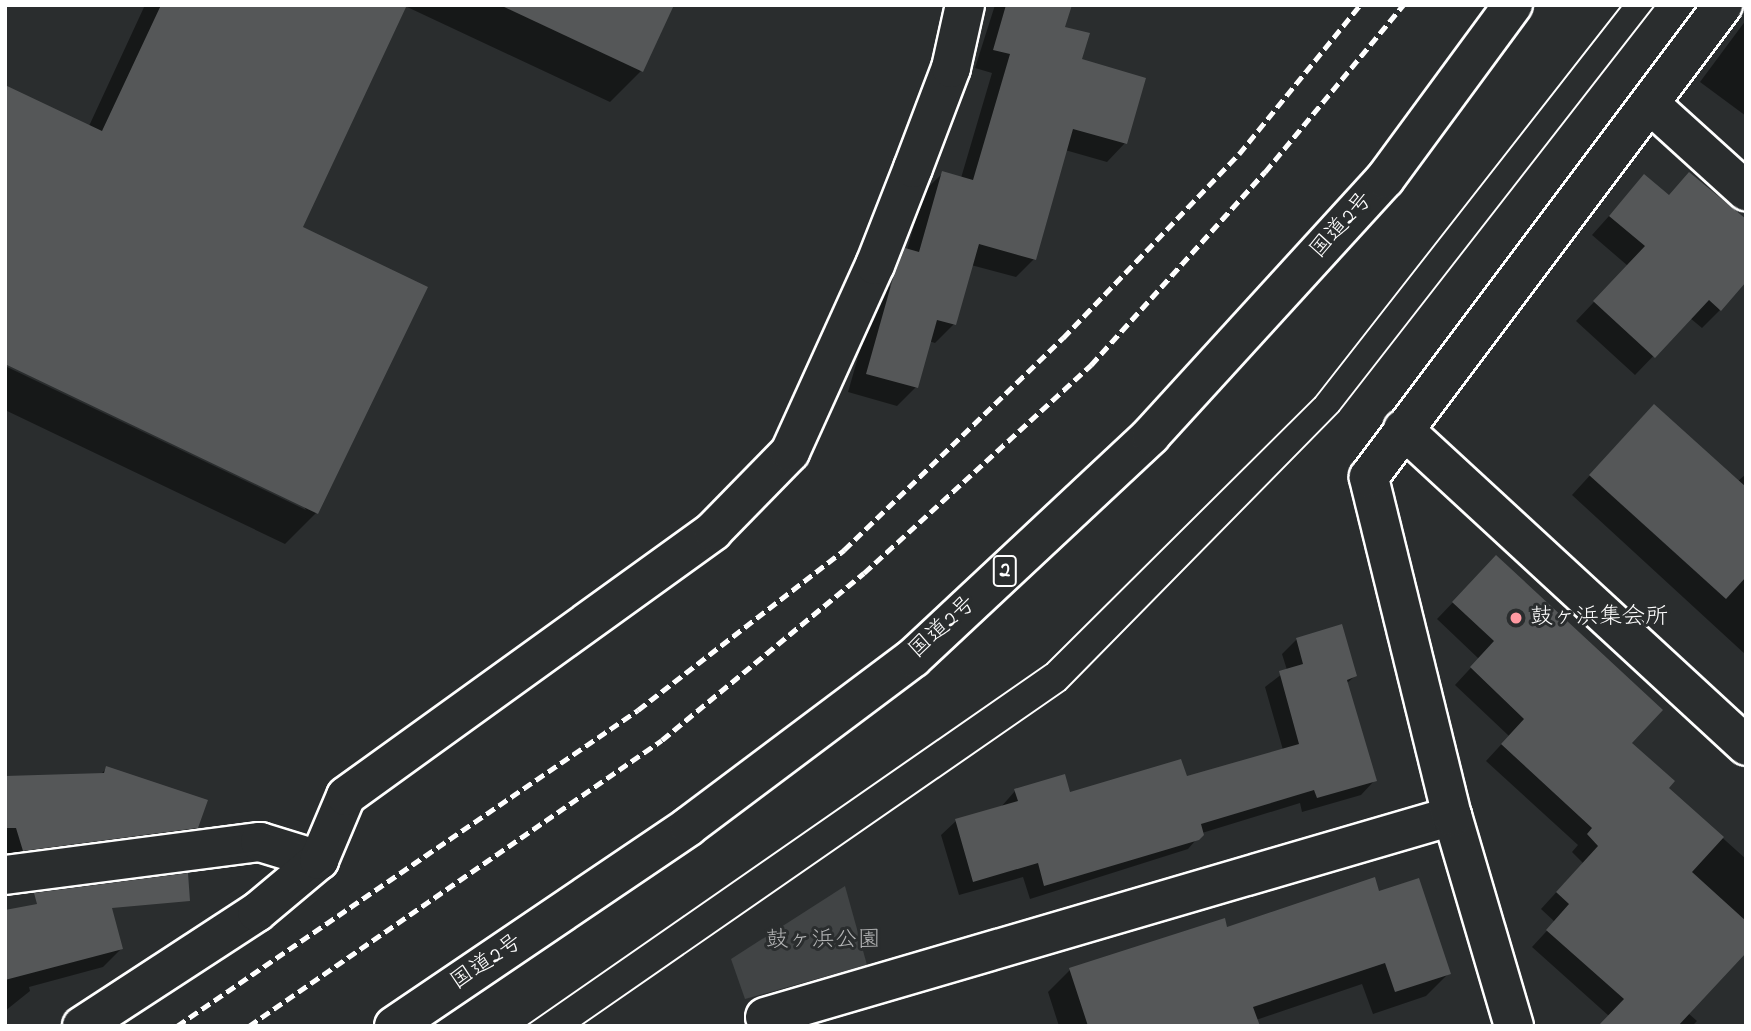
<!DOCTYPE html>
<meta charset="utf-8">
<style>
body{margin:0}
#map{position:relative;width:1751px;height:1031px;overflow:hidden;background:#2a2d2e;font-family:"Indie Flower","Klee One",sans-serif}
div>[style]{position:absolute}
.green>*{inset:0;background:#414445}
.shadow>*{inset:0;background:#0007}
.building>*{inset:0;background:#555758}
.roads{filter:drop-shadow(2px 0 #fff) drop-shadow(-2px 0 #fff) drop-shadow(0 2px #fff) drop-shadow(0 -2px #fff)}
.minor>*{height:38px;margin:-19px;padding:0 19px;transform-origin:19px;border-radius:19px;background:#2a2d2e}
.highway>*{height:38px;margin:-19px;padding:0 19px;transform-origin:19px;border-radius:19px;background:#2a2d2e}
.tram>*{height:2px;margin:-1px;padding:0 1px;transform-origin:1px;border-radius:1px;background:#fff}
.rail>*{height:5px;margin-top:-2.5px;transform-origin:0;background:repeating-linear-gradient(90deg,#fff 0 10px,transparent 0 15px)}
.dots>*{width:19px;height:19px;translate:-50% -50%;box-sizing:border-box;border:4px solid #2a2d2e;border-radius:50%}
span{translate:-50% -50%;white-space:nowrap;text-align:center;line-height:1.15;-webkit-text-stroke:6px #2a2d2e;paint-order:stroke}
.shield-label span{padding:2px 5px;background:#2a2d2e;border:2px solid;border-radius:5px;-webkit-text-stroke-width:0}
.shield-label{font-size:21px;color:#fff;font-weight:700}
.street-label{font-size:23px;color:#fff}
.poi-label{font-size:23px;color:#fff}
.left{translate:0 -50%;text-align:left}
.park-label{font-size:23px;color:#b3b4b5}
.frame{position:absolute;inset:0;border:7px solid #fff;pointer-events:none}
</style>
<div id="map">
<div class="green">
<i style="clip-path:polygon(845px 886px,867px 965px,745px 999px,731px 959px)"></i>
</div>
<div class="shadow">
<i style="clip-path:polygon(145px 5px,672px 5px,641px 71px,610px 102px,405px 6px,300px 227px,316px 513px,285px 544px,5px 410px,5px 366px,306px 510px,89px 126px)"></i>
<i style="clip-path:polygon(evenodd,995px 5px,1067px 5px,1063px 28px,1125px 143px,1107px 162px,1065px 150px,1034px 259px,1016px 277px,971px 265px,954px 324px,935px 343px,929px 341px,916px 387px,897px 406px,848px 392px,875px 298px,887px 269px,907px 250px,924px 191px,943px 173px,961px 178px,992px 73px,975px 68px,995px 5px,895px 269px,899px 269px,891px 287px,888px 286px,895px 269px)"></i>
<i style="clip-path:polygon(1746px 20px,1746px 116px,1700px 82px)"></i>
<i style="clip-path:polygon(1644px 177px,1720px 310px,1702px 328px,1690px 318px,1635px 375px,1576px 321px,1628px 266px,1592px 235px)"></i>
<i style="clip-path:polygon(1636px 425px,1737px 482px,1746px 474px,1746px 655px,1572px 495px)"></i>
<i style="clip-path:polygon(1480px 574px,1667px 788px,1746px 859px,1746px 951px,1688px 1013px,1697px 1021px,1692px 1026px,1600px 1026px,1609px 1016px,1532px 947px,1555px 922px,1541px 909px,1583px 863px,1572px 852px,1578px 845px,1486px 761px,1509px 736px,1455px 685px,1479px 659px,1437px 619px)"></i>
<i style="clip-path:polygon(1297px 639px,1355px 676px,1346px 684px,1375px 780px,1361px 795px,1302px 812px,1300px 803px,1202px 833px,1188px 849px,1030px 899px,1023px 877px,959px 895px,941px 835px,956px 821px,1001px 807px,1015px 791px,1069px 795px,1185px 779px,1283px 750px,1265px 687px,1287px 670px,1282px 654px)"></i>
<i style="clip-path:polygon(107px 768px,197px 827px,178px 846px,5px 858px,5px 777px,100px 775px)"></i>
<i style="clip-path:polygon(1378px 893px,1449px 973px,1426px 996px,1373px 1014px,1362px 984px,1256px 1020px,1258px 1026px,1059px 1026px,1048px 992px,1070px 970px)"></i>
<i style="clip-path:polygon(5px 912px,121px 949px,103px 967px,29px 987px,30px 991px,5px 1011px)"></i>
</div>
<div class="building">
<i style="clip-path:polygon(161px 5px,407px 5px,303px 227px,428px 287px,318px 514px,5px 364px,5px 85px,102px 131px)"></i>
<i style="clip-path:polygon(500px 5px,674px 5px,643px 72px)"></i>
<i style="clip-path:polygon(1006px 5px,1072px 5px,1065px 27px,1090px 33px,1082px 59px,1146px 78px,1127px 144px,1073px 129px,1036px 260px,979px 244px,956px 325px,937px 320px,918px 388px,866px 374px,893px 278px,905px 248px,919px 252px,942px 171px,973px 180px,1010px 54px,993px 50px)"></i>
<i style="clip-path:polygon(1689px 172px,1746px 219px,1746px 282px,1721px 311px,1709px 300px,1655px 358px,1593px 301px,1645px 246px,1609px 216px,1644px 174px,1669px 195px)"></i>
<i style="clip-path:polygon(1654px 404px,1746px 487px,1746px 577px,1726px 599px,1589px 475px)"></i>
<i style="clip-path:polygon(1496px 555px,1663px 710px,1632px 743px,1675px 781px,1669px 788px,1724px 837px,1692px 872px,1746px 921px,1746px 953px,1678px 1026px,1598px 1026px,1624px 999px,1546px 930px,1569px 904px,1556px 892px,1598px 846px,1587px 834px,1592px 828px,1501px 744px,1524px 719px,1470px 667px,1494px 641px,1452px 602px)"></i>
<i style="clip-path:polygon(1342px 624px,1357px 676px,1347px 680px,1377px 781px,1317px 798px,1314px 790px,1201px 824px,1204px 835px,1199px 840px,1044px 886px,1038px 863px,973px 882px,955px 819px,1018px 801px,1014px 789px,1065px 774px,1070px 792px,1181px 759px,1187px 776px,1299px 744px,1279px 671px,1303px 664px,1296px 638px)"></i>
<i style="clip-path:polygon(106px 766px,208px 800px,198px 828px,23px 851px,16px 828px,5px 828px,5px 776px,104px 773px)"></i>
<i style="clip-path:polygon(188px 873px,190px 901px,112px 908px,123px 949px,5px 980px,5px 910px,37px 904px,34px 893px)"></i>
<i style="clip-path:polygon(1375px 877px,1379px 891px,1419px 878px,1451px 974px,1395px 992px,1385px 963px,1253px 1007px,1260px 1026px,1088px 1026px,1069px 968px,1225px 918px,1227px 927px)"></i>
</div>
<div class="roads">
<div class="minor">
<i style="left:1650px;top:104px;width:130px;rotate:42.2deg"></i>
<i style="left:1403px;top:429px;width:467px;rotate:42.7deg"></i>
<i style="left:5px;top:875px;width:257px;rotate:-7.4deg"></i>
<i style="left:260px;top:842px;width:62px;rotate:17deg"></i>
<i style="left:765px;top:1017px;width:716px;rotate:-16.31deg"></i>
<i style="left:82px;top:1026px;width:209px;rotate:-33.1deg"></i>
<i style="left:257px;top:912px;width:81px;rotate:-40deg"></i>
<i style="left:319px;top:860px;width:69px;rotate:-67.1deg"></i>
<i style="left:346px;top:796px;width:453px;rotate:-35.8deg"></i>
<i style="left:713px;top:531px;width:110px;rotate:-45.7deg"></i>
<i style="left:790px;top:452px;width:205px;rotate:-65.6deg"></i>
<i style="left:875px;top:265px;width:104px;rotate:-68.6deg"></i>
<i style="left:913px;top:168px;width:107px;rotate:-69.2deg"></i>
<i style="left:951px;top:68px;width:65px;rotate:-77.5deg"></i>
<i style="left:1514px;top:1026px;width:219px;rotate:-106.4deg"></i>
<i style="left:1452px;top:816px;width:349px;rotate:-103.8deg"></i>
<i style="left:1369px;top:477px;width:590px;rotate:-53.13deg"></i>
</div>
<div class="highway">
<i style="left:394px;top:1026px;width:356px;rotate:-34.1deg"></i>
<i style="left:689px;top:826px;width:280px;rotate:-36.9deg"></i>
<i style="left:913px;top:658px;width:326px;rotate:-43.1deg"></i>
<i style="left:1151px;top:435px;width:347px;rotate:-47.6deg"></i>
<i style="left:1385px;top:179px;width:216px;rotate:-53.7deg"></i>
</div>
</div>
<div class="tram">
<i style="left:526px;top:1026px;width:634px;rotate:-34.79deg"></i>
<i style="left:1047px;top:664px;width:378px;rotate:-44.8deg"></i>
<i style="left:1315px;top:398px;width:499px;rotate:-52deg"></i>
<i style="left:580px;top:1026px;width:590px;rotate:-34.71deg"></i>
<i style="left:1065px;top:690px;width:391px;rotate:-45.5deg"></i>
<i style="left:1339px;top:411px;width:514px;rotate:-52.11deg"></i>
</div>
<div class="rail">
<i style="left:177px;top:1026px;width:559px;rotate:-34.43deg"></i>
<i style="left:638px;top:710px;width:261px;rotate:-37.8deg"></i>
<i style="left:844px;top:550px;width:305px;rotate:-44.1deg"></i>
<i style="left:1063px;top:338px;width:255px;rotate:-46.3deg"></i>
<i style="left:1239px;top:154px;width:192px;rotate:-50.9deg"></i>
<i style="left:249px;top:1026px;width:502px;rotate:-34.7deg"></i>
<i style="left:662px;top:740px;width:262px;rotate:-39.6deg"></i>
<i style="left:864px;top:573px;width:308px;rotate:-42.5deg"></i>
<i style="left:1091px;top:365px;width:260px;rotate:-48deg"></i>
<i style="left:1265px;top:172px;width:217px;rotate:-50.4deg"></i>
</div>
<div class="dots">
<i style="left:1516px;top:618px;background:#ff9aa2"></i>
</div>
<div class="shield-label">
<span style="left:1005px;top:571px">2</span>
</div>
<div class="street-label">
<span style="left:1342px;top:226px;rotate:-48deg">国道2号</span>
<span style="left:943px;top:628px;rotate:-42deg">国道2号</span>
<span style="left:487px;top:963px;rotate:-34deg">国道2号</span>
</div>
<div class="poi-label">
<span class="left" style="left:1530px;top:618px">鼓ヶ浜集会所</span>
</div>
<div class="park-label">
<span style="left:823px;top:941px">鼓ヶ浜公園</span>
</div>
<div class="frame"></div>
</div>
